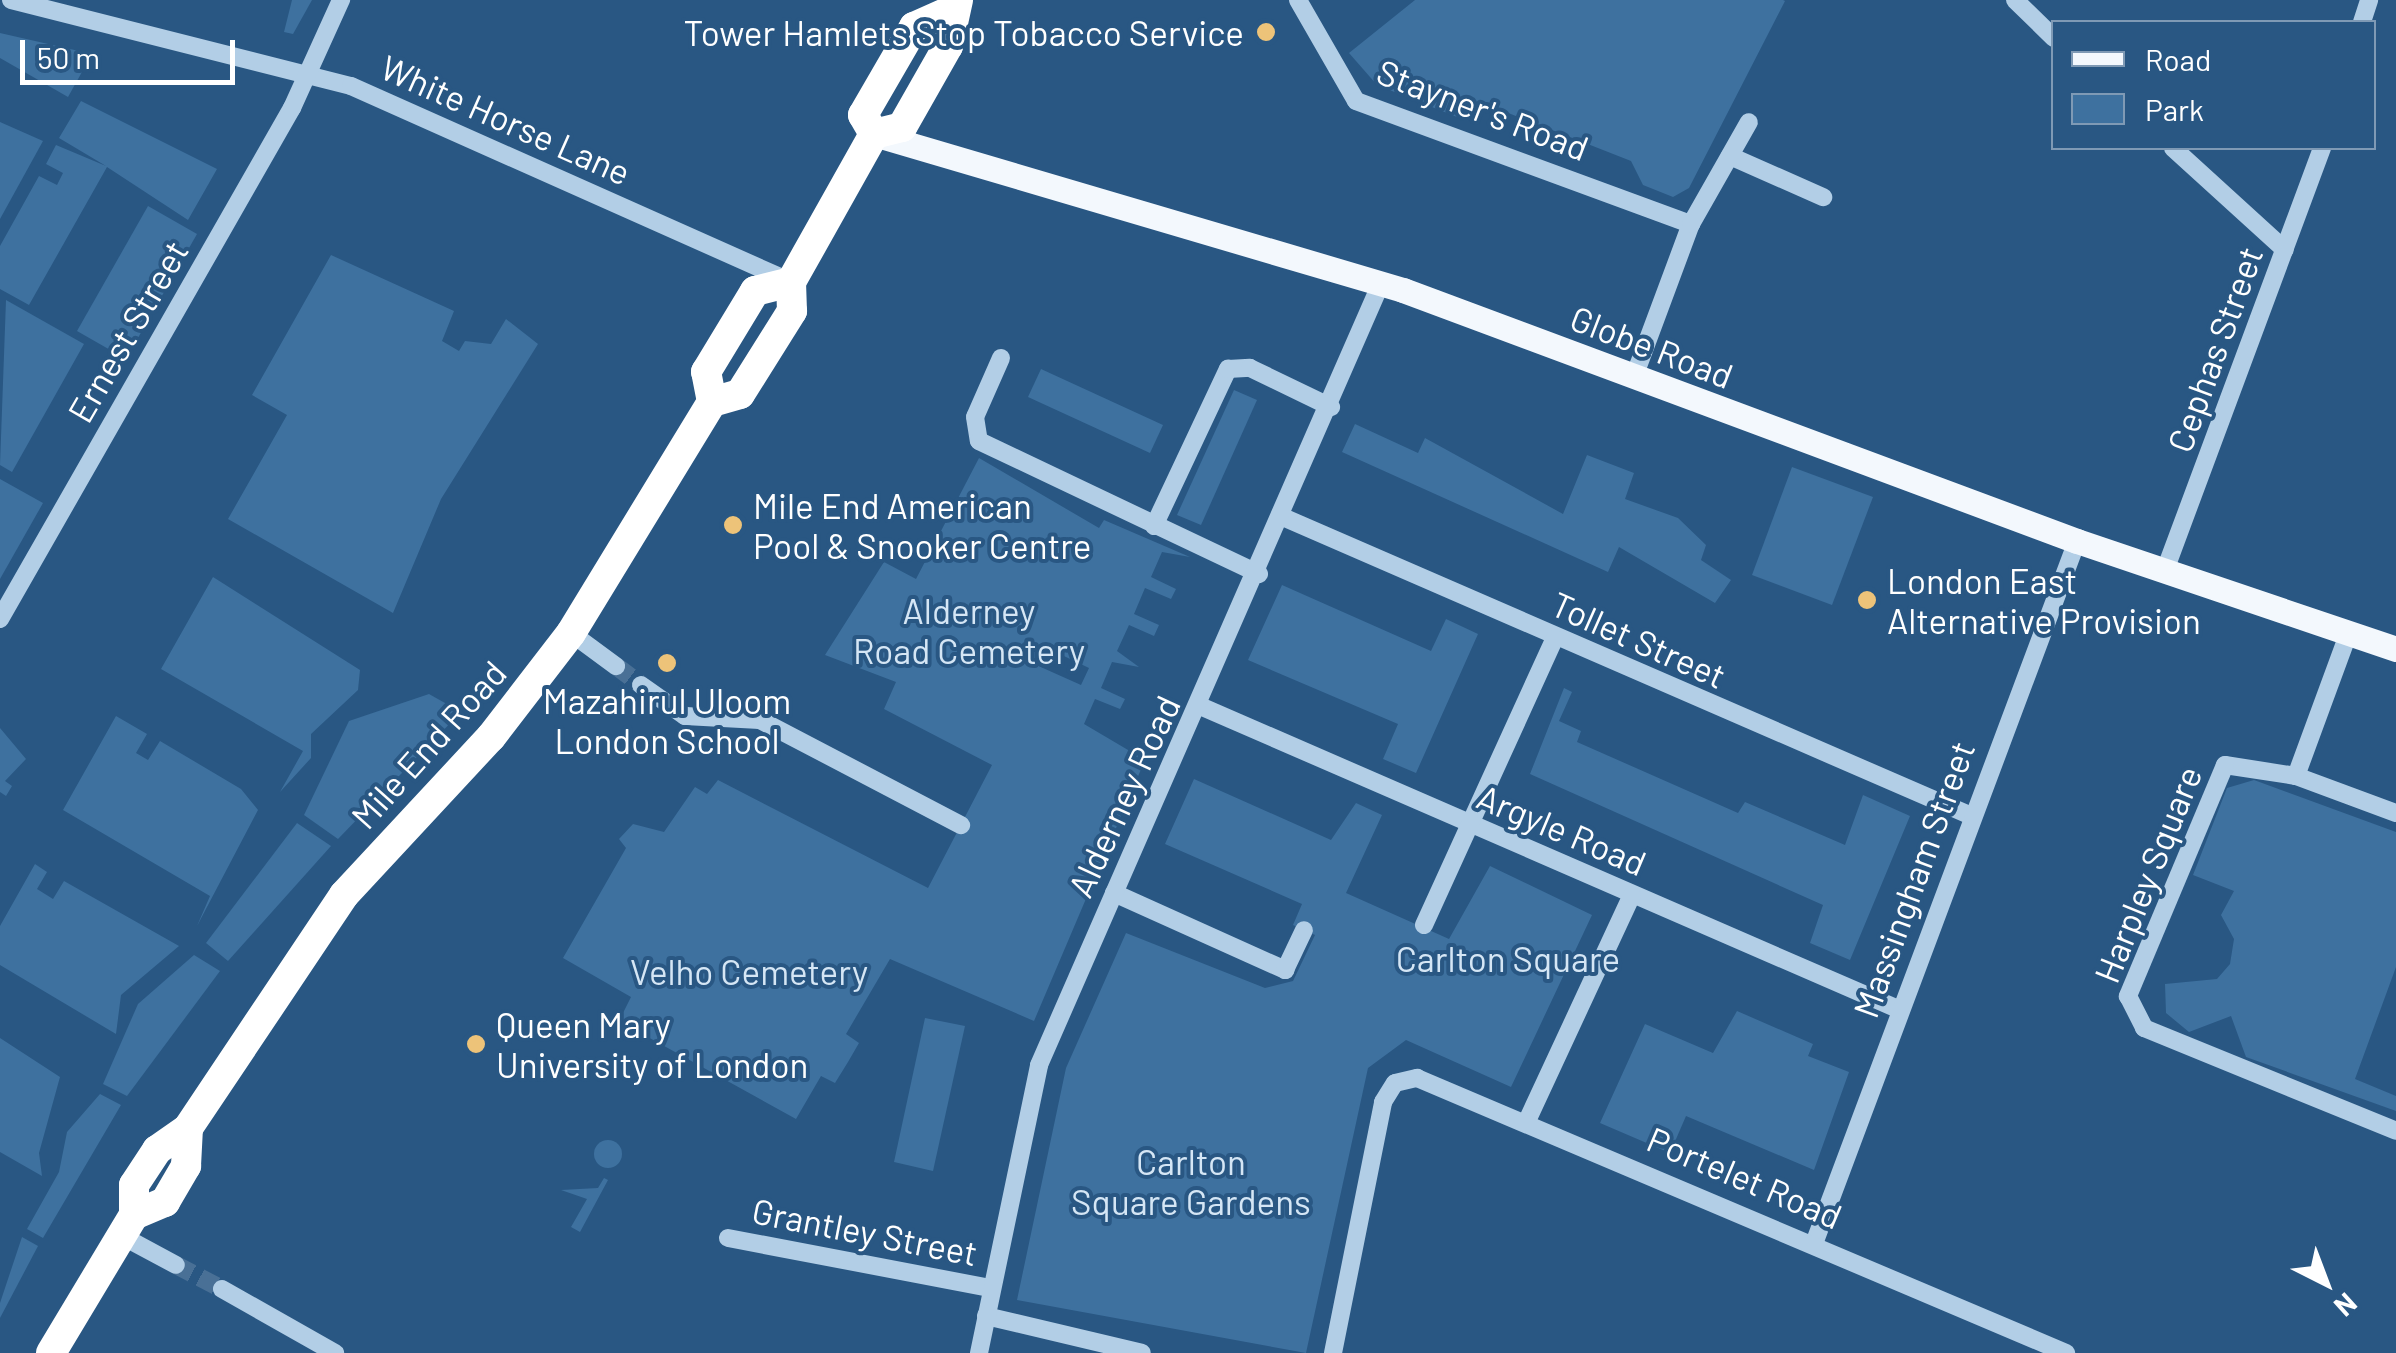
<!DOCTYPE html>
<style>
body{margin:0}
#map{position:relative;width:2396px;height:1353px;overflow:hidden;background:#295783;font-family:Barlow,sans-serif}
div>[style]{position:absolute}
.green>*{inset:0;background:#3e719f}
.round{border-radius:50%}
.minor-tunnel>*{height:18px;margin-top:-9px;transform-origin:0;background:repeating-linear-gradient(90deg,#497096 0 18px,transparent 0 27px)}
.minor>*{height:18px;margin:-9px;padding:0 9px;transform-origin:9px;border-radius:9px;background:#b2cee6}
.major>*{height:25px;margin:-12.5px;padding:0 12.5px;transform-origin:12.5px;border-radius:12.5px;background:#f3f8fd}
.highway>*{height:30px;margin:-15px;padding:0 15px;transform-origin:15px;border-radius:15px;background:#fff}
.dots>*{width:28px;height:28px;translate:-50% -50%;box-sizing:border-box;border:5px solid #295783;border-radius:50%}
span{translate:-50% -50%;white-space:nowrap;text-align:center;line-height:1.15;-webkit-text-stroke:8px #295783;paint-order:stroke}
.poi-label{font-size:35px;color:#fff}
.right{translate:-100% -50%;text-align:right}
.left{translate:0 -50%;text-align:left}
.street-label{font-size:35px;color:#fff}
.park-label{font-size:35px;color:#d5e6f5}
.legend{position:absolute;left:2051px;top:20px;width:325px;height:130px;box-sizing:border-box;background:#295783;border:2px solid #7f9ab5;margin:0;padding:12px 18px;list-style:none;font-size:30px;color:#fff}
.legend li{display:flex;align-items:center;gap:20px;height:50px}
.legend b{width:50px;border:2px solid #7f9ab5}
.north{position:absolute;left:2276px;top:1233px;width:100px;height:100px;-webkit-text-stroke:8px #295783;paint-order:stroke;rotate:138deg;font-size:28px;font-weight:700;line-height:40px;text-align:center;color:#fff}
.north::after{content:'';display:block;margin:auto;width:35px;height:45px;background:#fff;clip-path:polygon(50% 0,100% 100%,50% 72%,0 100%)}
.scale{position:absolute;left:20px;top:40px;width:215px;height:45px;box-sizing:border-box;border:5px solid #fff;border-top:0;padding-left:12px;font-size:30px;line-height:35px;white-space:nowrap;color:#fff;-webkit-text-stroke:8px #295783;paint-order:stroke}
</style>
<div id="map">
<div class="green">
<i style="clip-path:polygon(292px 0,312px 0,293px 34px,284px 32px)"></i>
<i style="clip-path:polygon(1415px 0,1783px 0,1785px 1px,1689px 188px,1673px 197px,1643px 185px,1631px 161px,1488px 105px,1467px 121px,1377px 85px,1349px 53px)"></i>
<i style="clip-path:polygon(0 33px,92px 54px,68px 97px,0 58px)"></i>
<i style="clip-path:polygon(81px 101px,217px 169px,188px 220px,107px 167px,29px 305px,0 289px,0 246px,39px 176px,57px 185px,63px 173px,46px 164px,56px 145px,106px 166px,59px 138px)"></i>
<i style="clip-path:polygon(0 122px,43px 141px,0 219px)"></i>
<i style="clip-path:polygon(148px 206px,197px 234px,126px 359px,77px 331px)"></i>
<i style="clip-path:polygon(331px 255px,454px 311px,442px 341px,459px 351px,465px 341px,491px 344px,506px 319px,538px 344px,441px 499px,393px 613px,228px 519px,287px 415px,252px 395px)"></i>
<i style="clip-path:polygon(6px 300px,84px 344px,12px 472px,0 465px)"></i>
<i style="clip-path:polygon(1041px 369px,1163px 425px,1150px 453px,1028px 397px)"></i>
<i style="clip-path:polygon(1234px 390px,1257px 400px,1201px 525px,1177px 515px)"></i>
<i style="clip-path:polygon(1355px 424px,1418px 453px,1425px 438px,1563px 514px,1587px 455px,1634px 473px,1625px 499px,1678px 518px,1706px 545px,1701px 560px,1731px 580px,1715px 603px,1619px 547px,1608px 572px,1342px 452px)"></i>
<i style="clip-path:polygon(evenodd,979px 458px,1099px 528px,1104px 520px,1190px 557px,1162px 552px,1151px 577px,1176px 589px,1171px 599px,1145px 588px,1134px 614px,1159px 625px,1154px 636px,1129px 625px,1117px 651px,1139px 667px,1112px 662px,1101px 688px,1125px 699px,1120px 709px,1095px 699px,1084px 724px,1145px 760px,1034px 1021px,890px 959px,846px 1034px,859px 1043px,848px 1062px,835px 1083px,821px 1076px,796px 1119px,619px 1021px,631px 997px,563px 958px,626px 848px,619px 839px,633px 824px,664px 832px,695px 787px,707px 794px,718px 780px,928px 888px,992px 765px,884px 709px,896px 682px,825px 655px,884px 562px,916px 579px,979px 458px,1043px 646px,1089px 668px,1081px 685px,1034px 664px,1043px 646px)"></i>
<i style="clip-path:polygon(1792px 467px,1873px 497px,1832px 605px,1752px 575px)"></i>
<i style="clip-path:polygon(0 479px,43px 503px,0 579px)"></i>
<i style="clip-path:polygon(213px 577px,360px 670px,358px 690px,311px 734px,311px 758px,280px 792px,303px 751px,161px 669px)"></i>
<i style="clip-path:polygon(1282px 585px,1431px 651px,1446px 619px,1478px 634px,1416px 773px,1383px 759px,1398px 724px,1248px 660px)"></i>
<i style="clip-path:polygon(1564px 688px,1572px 692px,1559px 721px,1581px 731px,1577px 742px,1738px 813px,1745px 802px,1845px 845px,1863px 795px,1910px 816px,1850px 960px,1810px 943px,1823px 905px,1530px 774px)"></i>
<i style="clip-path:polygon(429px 694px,461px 712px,338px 839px,304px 815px,349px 721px)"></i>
<i style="clip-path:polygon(116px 716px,147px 734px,136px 753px,148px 760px,160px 741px,241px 789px,258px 810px,197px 926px,210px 896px,63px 810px)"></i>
<i style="clip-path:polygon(0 728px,26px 759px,5px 781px,12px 786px,6px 796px,0 792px)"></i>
<i style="clip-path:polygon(1194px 779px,1331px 840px,1356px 803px,1382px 815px,1346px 893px,1449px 939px,1490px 866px,1592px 915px,1511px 1087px,1406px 1040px,1368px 1068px,1306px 1353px,1017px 1300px,1066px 1068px,1126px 933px,1265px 988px,1293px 981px,1315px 935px,1293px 925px,1302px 904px,1165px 844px)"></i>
<i style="clip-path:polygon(2254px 780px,2396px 832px,2396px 967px,2355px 1079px,2396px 1096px,2396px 1111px,2246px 1057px,2231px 1016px,2189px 1032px,2166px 1013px,2165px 984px,2217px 979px,2230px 964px,2234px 939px,2221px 915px,2234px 891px,2193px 875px,2227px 788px)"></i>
<i style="clip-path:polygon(297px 823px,331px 846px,228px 961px,206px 943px)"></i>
<i style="clip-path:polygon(35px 864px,47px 872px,37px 889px,53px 899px,64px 881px,179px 946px,121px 995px,116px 1034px,0 965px,0 926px)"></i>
<i style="clip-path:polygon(194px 955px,220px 971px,127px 1096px,103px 1084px,138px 1004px)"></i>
<i style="clip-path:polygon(1737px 1011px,1813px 1044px,1808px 1056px,1849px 1072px,1814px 1170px,1686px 1116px,1670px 1153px,1600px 1123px,1645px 1024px,1713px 1053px)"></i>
<i style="clip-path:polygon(925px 1018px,965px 1026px,933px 1171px,894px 1162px)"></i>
<i style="clip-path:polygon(0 1038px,60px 1077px,39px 1153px,42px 1176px,0 1152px)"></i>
<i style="clip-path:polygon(100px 1094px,121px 1105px,43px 1238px,27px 1229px,59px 1172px,67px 1132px)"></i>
<i class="round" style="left:594px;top:1140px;width:28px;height:28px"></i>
<i style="clip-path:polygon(604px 1178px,608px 1180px,580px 1232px,571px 1227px,587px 1199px,561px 1190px,598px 1188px)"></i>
<i style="clip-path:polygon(22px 1237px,38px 1246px,0 1318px,0 1303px)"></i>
</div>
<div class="minor-tunnel">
<i style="left:616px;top:666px;width:31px;rotate:37deg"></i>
<i style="left:176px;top:1265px;width:52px;rotate:27.6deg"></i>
</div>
<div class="minor">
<i style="left:11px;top:0;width:351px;rotate:14.2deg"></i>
<i style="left:351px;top:86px;width:482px;rotate:24deg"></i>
<i style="left:1298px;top:0;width:116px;rotate:60.1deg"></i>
<i style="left:1356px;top:101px;width:357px;rotate:20.2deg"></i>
<i style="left:2015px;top:0;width:54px;rotate:44.3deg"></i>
<i style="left:2362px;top:22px;width:23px;rotate:-72deg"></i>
<i style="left:2173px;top:148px;width:151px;rotate:42.3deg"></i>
<i style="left:1730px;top:156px;width:102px;rotate:23.8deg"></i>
<i style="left:1001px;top:358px;width:64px;rotate:113.8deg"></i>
<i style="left:975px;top:417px;width:24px;rotate:81deg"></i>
<i style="left:979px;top:441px;width:310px;rotate:25.4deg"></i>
<i style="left:1634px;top:377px;width:163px;rotate:-69.6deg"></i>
<i style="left:1691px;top:224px;width:117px;rotate:-60.4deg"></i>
<i style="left:1285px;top:518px;width:746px;rotate:23.47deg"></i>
<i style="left:1154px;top:526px;width:174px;rotate:-64.8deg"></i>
<i style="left:1228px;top:369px;width:22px;rotate:-3deg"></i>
<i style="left:1250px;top:368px;width:90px;rotate:25.7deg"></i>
<i style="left:2164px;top:573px;width:453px;rotate:-69.6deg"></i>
<i style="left:0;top:619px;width:589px;rotate:-60.26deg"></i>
<i style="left:292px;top:108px;width:119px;rotate:-65.6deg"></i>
<i style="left:571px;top:633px;width:56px;rotate:36.3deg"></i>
<i style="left:641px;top:685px;width:54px;rotate:35.2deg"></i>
<i style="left:685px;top:716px;width:75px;rotate:3.1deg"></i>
<i style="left:760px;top:720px;width:227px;rotate:27.6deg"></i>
<i style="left:1200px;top:706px;width:763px;rotate:23.47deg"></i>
<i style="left:2296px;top:776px;width:150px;rotate:-69.8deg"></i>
<i style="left:2396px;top:813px;width:107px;rotate:-159.7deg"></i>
<i style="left:2296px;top:776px;width:72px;rotate:-171.2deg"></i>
<i style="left:2225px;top:765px;width:251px;rotate:112.8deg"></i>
<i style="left:2128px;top:996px;width:36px;rotate:63deg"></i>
<i style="left:2144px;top:1028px;width:272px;rotate:22.2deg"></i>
<i style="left:1114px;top:893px;width:188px;rotate:24.2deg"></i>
<i style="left:1285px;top:970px;width:44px;rotate:-64.6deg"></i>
<i style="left:1424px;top:925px;width:315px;rotate:-65.5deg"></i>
<i style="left:1527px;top:1121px;width:249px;rotate:-65.1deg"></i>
<i style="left:122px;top:1236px;width:61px;rotate:28.2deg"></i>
<i style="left:728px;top:1238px;width:266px;rotate:10.8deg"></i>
<i style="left:1815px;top:1241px;width:747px;rotate:-69.48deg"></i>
<i style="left:222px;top:1289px;width:130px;rotate:29.5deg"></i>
<i style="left:986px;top:1316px;width:160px;rotate:13.3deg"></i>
<i style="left:979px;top:1353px;width:294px;rotate:-78.2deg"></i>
<i style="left:1039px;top:1065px;width:854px;rotate:-66.38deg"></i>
<i style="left:1333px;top:1353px;width:256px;rotate:-78.7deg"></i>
<i style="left:1383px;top:1102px;width:22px;rotate:-58deg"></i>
<i style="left:1395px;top:1083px;width:23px;rotate:-13deg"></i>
<i style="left:1417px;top:1078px;width:705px;rotate:22.96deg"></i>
</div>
<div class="major">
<i style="left:874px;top:134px;width:552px;rotate:16.43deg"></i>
<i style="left:1403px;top:290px;width:719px;rotate:20.43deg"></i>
<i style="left:2077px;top:541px;width:337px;rotate:18.7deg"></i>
</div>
<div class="highway">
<i style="left:874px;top:134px;width:22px;rotate:-120deg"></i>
<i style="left:863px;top:115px;width:102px;rotate:-59.9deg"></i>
<i style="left:914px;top:27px;width:42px;rotate:-24.1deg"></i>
<i style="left:712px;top:402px;width:31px;rotate:-101deg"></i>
<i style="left:706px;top:372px;width:95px;rotate:-58.8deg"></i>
<i style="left:755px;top:291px;width:37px;rotate:-14deg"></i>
<i style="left:134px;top:1215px;width:34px;rotate:-23deg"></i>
<i style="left:165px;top:1202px;width:42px;rotate:-59.7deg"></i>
<i style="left:186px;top:1166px;width:38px;rotate:-87deg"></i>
<i style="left:51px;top:1353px;width:161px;rotate:-59deg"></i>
<i style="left:134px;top:1215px;width:30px;rotate:-90deg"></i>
<i style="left:134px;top:1185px;width:42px;rotate:-56.7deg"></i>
<i style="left:157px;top:1150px;width:38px;rotate:-35deg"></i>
<i style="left:188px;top:1128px;width:280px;rotate:-56.2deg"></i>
<i style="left:344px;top:895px;width:216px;rotate:-47.1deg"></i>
<i style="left:491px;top:737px;width:131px;rotate:-52.4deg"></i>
<i style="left:571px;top:633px;width:271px;rotate:-58.6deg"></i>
<i style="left:712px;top:402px;width:29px;rotate:-16deg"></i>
<i style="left:740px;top:394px;width:98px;rotate:-57.9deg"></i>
<i style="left:792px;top:311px;width:29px;rotate:-92deg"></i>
<i style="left:791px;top:282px;width:170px;rotate:-60.7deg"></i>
<i style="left:874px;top:134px;width:29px;rotate:-14deg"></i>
<i style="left:902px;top:127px;width:93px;rotate:-60.4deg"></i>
<i style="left:948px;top:46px;width:47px;rotate:-77.7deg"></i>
</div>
<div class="dots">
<i style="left:1266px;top:32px;background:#edc379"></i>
<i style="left:733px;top:525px;background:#edc379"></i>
<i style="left:1867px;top:600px;background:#edc379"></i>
<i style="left:667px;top:663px;background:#edc379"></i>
<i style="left:476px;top:1044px;background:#edc379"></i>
</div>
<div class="poi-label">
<span class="right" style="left:1244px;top:32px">Tower Hamlets Stop Tobacco Service</span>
<span class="left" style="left:753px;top:525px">Mile End American<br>Pool &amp; Snooker Centre</span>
<span class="left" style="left:1887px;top:600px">London East<br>Alternative Provision</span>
<span style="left:667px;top:720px">Mazahirul Uloom<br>London School</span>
<span class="left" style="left:496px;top:1044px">Queen Mary<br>University of London</span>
</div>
<div class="street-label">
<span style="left:1483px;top:109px;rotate:21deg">Stayner's Road</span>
<span style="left:506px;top:119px;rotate:24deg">White Horse Lane</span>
<span style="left:127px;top:331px;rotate:-60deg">Ernest Street</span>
<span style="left:1652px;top:346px;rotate:21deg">Globe Road</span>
<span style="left:2214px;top:349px;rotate:-70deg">Cephas Street</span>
<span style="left:1639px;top:639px;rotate:24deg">Tollet Street</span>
<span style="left:428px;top:744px;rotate:-48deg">Mile End Road</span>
<span style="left:1123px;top:796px;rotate:-65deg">Alderney Road</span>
<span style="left:1562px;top:829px;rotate:23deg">Argyle Road</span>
<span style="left:2147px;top:874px;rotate:-68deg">Harpley Square</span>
<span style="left:1913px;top:879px;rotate:-70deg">Massingham Street</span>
<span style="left:1745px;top:1177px;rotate:23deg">Portelet Road</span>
<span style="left:865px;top:1231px;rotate:11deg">Grantley Street</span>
</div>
<div class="park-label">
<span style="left:969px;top:630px">Alderney<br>Road Cemetery</span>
<span style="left:1508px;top:958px">Carlton Square</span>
<span style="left:749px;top:971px">Velho Cemetery</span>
<span style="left:1191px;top:1181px">Carlton<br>Square Gardens</span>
</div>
<ul class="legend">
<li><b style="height:12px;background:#f3f8fd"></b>Road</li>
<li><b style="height:28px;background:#3e719f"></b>Park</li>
</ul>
<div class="north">N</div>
<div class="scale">50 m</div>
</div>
